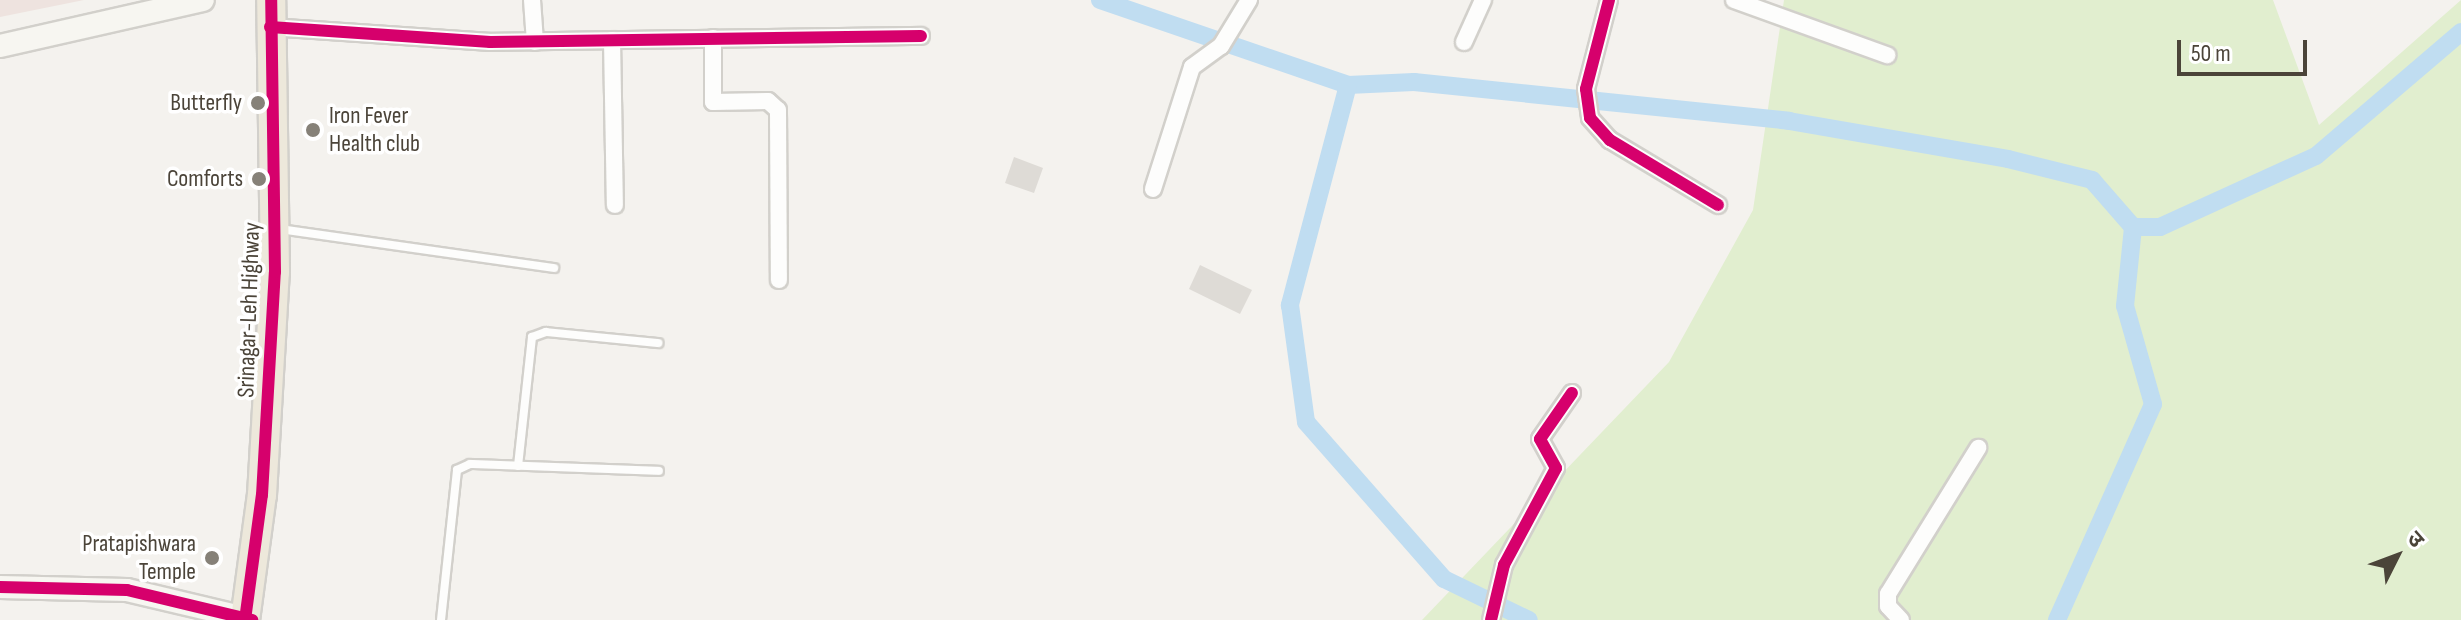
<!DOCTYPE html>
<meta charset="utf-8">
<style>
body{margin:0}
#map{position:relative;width:2461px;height:620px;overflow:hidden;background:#f4f2ee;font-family:"Sofia Sans Condensed","Noto Sans Devanagari",sans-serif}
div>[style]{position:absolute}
.medical>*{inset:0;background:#eee3df}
.green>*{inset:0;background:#e1eecf}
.canal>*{height:18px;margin:-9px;padding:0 9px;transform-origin:9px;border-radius:9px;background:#c0ddf1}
.building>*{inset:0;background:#dedbd6}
.roads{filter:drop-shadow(2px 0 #d2d0cb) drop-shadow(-2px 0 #d2d0cb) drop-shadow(0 2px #d2d0cb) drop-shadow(0 -2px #d2d0cb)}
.lane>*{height:8px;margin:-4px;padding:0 4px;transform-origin:4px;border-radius:4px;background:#fdfdfc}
.street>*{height:16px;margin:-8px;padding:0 8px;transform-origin:8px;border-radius:8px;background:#fdfdfc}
.secondary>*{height:22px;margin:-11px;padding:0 11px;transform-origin:11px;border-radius:11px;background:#f7f6f1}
.highway>*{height:28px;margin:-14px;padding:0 14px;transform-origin:14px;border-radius:14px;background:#ede8db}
.cycleway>*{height:12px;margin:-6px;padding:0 6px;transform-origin:6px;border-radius:6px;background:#d6006c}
.dots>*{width:22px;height:22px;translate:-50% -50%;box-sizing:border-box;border:4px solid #fff;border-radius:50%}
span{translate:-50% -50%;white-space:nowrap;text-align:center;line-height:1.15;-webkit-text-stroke:7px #fff;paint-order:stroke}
.poi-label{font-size:24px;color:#4b4439}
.right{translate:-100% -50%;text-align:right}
.left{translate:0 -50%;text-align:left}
.street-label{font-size:24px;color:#4b4439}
.north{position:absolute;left:2357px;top:516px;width:80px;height:80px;-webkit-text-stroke:6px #fff;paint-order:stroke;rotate:48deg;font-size:22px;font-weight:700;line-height:32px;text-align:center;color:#4b4439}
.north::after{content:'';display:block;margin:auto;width:28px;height:36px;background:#4b4439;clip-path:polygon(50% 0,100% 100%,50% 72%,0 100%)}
.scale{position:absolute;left:2177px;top:40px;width:130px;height:36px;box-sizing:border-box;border:4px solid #4b4439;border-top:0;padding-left:10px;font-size:24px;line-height:28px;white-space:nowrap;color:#4b4439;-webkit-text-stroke:6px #fff;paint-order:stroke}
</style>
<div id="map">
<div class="medical">
<i style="clip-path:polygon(0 0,84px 0,0 17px)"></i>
</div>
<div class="green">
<i style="clip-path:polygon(1784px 0,2273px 0,2319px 125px,2461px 0,2461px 620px,1422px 620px,1669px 362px,1753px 210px)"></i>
</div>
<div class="canal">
<i style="left:1100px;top:0;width:262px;rotate:18.9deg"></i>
<i style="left:1348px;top:85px;width:66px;rotate:-2.6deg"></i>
<i style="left:1414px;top:82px;width:377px;rotate:5.9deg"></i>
<i style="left:1789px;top:121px;width:222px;rotate:9.8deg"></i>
<i style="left:2008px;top:159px;width:87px;rotate:14deg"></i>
<i style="left:2092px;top:180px;width:62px;rotate:48.9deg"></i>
<i style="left:2133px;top:227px;width:27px"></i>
<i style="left:2160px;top:227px;width:171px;rotate:-24.5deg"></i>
<i style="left:2316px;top:156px;width:191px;rotate:-40.5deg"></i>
<i style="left:1348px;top:85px;width:228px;rotate:104.8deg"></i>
<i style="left:1290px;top:305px;width:118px;rotate:82.2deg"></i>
<i style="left:1306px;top:422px;width:209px;rotate:48.7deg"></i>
<i style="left:1444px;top:579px;width:94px;rotate:25.8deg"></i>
<i style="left:2057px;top:620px;width:236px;rotate:-66deg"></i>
<i style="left:2153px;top:404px;width:102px;rotate:-105.9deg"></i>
<i style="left:2125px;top:306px;width:79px;rotate:-84.2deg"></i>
</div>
<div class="building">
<i style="clip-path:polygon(1014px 157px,1043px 168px,1034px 193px,1005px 183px)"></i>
<i style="clip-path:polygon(1200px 265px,1252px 290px,1240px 314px,1189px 289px)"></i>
</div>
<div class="roads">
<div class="lane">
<i style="left:280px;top:229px;width:277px;rotate:8.1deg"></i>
<i style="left:518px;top:466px;width:130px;rotate:-83.8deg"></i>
<i style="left:532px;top:337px;width:15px;rotate:-20deg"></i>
<i style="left:546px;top:332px;width:113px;rotate:5.6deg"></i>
<i style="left:441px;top:620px;width:151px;rotate:-83.9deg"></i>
<i style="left:457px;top:470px;width:14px;rotate:-25deg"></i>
<i style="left:470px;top:464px;width:189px;rotate:2.1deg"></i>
</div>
<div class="street">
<i style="left:532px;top:0;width:42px;rotate:85.9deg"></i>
<i style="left:1609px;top:0;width:92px;rotate:104.5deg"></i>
<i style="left:1586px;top:89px;width:29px;rotate:82deg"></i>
<i style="left:1590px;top:118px;width:30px;rotate:48deg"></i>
<i style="left:1610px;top:140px;width:126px;rotate:31deg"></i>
<i style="left:1734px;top:0;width:163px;rotate:19.8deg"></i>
<i style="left:270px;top:27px;width:221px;rotate:3.9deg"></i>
<i style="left:490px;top:42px;width:431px;rotate:-0.8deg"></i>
<i style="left:713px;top:38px;width:64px;rotate:90deg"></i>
<i style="left:713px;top:102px;width:55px;rotate:-1deg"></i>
<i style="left:768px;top:101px;width:13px;rotate:42deg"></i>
<i style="left:778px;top:110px;width:170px;rotate:89.7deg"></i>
<i style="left:612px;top:40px;width:165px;rotate:89deg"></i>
<i style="left:1464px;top:42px;width:46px;rotate:-65.7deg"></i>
<i style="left:1153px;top:189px;width:128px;rotate:-72.3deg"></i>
<i style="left:1192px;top:67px;width:36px;rotate:-36deg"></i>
<i style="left:1221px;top:46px;width:54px;rotate:-58.7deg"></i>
<i style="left:1491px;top:620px;width:57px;rotate:-76.7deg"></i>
<i style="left:1504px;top:565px;width:110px;rotate:-61.8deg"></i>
<i style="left:1556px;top:468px;width:33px;rotate:-119deg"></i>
<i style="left:1540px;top:439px;width:56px;rotate:-55.2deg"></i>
<i style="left:1901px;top:620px;width:19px;rotate:-133deg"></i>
<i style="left:1888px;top:606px;width:12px;rotate:-90deg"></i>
<i style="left:1888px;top:594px;width:172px;rotate:-58.3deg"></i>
</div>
<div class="secondary">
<i style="left:0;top:46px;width:208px;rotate:-12.8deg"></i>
<i style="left:0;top:587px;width:127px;rotate:1.4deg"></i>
<i style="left:127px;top:590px;width:121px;rotate:13.3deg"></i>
</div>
<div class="highway">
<i style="left:245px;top:620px;width:126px;rotate:-82.3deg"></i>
<i style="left:262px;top:495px;width:223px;rotate:-86.7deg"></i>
<i style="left:275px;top:272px;width:272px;rotate:-90.8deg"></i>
</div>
</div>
<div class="cycleway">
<i style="left:1609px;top:0;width:92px;rotate:104.5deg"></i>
<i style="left:1586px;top:89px;width:29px;rotate:82deg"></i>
<i style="left:1590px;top:118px;width:30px;rotate:48deg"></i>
<i style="left:1610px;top:140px;width:126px;rotate:31deg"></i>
<i style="left:270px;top:27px;width:221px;rotate:3.9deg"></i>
<i style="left:490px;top:42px;width:431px;rotate:-0.8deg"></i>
<i style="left:0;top:587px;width:127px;rotate:1.4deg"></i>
<i style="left:127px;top:590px;width:129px;rotate:13.5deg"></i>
<i style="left:245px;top:620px;width:126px;rotate:-82.3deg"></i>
<i style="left:262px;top:495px;width:223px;rotate:-86.7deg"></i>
<i style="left:275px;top:272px;width:272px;rotate:-90.8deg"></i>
<i style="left:1491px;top:620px;width:57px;rotate:-76.7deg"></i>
<i style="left:1504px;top:565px;width:110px;rotate:-61.8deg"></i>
<i style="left:1556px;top:468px;width:33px;rotate:-119deg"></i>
<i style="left:1540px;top:439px;width:56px;rotate:-55.2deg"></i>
</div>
<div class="dots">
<i style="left:258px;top:103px;background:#868178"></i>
<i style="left:313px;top:130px;background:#868178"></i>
<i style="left:259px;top:179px;background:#868178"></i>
<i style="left:212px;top:558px;background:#868178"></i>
</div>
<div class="poi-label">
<span class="right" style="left:242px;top:103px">Butterfly</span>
<span class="left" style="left:329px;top:130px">Iron Fever<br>Health club</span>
<span class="right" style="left:243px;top:179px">Comforts</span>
<span class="right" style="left:196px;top:558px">Pratapishwara<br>Temple</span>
</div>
<div class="street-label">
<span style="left:249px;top:310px;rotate:-88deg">Srinagar-Leh Highway</span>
</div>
<div class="north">उ</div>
<div class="scale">50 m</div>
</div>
